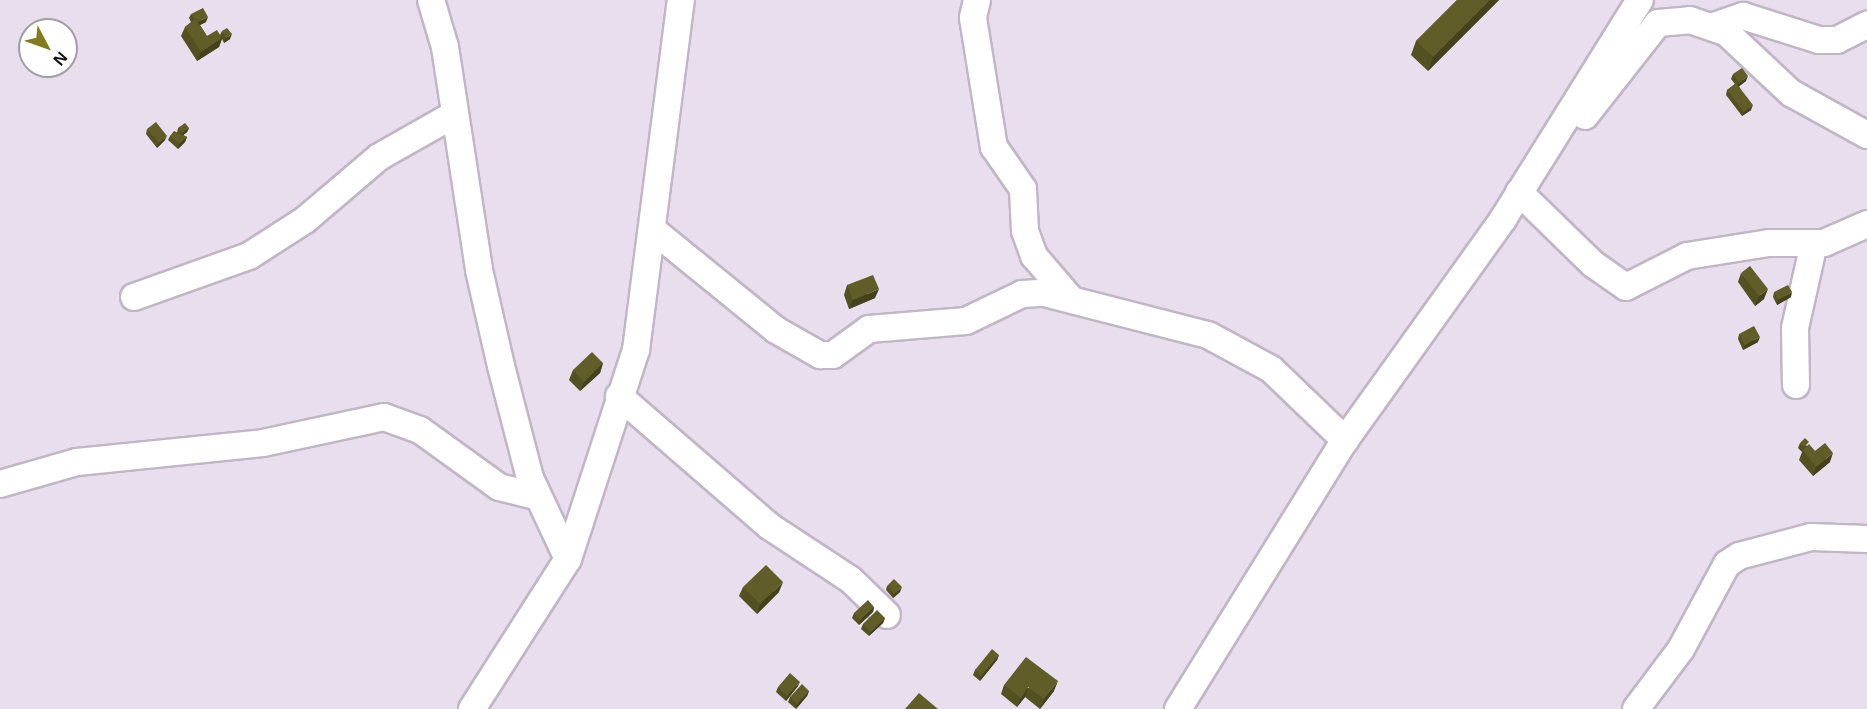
<!DOCTYPE html>
<style>
body{margin:0}
#map{position:relative;width:1867px;height:709px;overflow:hidden;background:#e8deee;font-family:Arial,sans-serif}
div>[style]{position:absolute}
.roads{filter:drop-shadow(2px 0 #c0b6c6) drop-shadow(-2px 0 #c0b6c6) drop-shadow(0 2px #c0b6c6) drop-shadow(0 -2px #c0b6c6)}
.minor>*{height:26px;margin:-13px;padding:0 13px;transform-origin:13px;border-radius:13px;background:#fff}
.wall>*{inset:0;background:#535022}
.shaded-wall>*{inset:0;background:#44411c}
.building>*{inset:0;background:#615d28}
span{translate:-50% -50%;white-space:nowrap;text-align:center;line-height:1.15;-webkit-text-stroke:6px #fff;paint-order:stroke}
.north{position:absolute;left:18px;top:18px;width:60px;height:60px;box-sizing:border-box;background:#fff;border:2px solid #a09fa1;border-radius:50%;rotate:131deg;font-size:16px;font-weight:700;line-height:24px;text-align:center;color:#120f14}
.north::after{content:'';display:block;margin:auto;width:21px;height:27px;background:#817a1f;clip-path:polygon(50% 0,100% 100%,50% 72%,0 100%)}
</style>
<div id="map">
<div class="roads">
<div class="minor">
<i style="left:431px;top:0;width:49px;rotate:73.4deg"></i>
<i style="left:445px;top:47px;width:226px;rotate:81.3deg"></i>
<i style="left:479px;top:270px;width:98px;rotate:77.1deg"></i>
<i style="left:501px;top:366px;width:116px;rotate:75.5deg"></i>
<i style="left:530px;top:478px;width:89px;rotate:64.9deg"></i>
<i style="left:977px;top:0;width:18px;rotate:103deg"></i>
<i style="left:973px;top:18px;width:131px;rotate:80.8deg"></i>
<i style="left:994px;top:147px;width:51px;rotate:55.4deg"></i>
<i style="left:1023px;top:189px;width:42px;rotate:87.3deg"></i>
<i style="left:1025px;top:231px;width:27px;rotate:70deg"></i>
<i style="left:1034px;top:256px;width:55px;rotate:49.4deg"></i>
<i style="left:1714px;top:26px;width:31px;rotate:-19deg"></i>
<i style="left:1743px;top:16px;width:80px;rotate:17.5deg"></i>
<i style="left:1819px;top:40px;width:18px"></i>
<i style="left:1837px;top:40px;width:34px;rotate:-27deg"></i>
<i style="left:1585px;top:116px;width:118px;rotate:-51.9deg"></i>
<i style="left:1658px;top:23px;width:32px;rotate:-5deg"></i>
<i style="left:1690px;top:20px;width:39px;rotate:19deg"></i>
<i style="left:1727px;top:33px;width:88px;rotate:43.2deg"></i>
<i style="left:1791px;top:93px;width:87px;rotate:28.9deg"></i>
<i style="left:1519px;top:192px;width:103px;rotate:44.2deg"></i>
<i style="left:1593px;top:264px;width:40px;rotate:34.9deg"></i>
<i style="left:1626px;top:287px;width:68px;rotate:-26.9deg"></i>
<i style="left:1687px;top:256px;width:83px;rotate:-9deg"></i>
<i style="left:1769px;top:243px;width:55px"></i>
<i style="left:1824px;top:243px;width:47px;rotate:-23.8deg"></i>
<i style="left:653px;top:230px;width:159px;rotate:39.1deg"></i>
<i style="left:776px;top:330px;width:51px;rotate:29.6deg"></i>
<i style="left:820px;top:355px;width:13px"></i>
<i style="left:833px;top:355px;width:44px;rotate:-35.8deg"></i>
<i style="left:869px;top:329px;width:97px;rotate:-4.7deg"></i>
<i style="left:966px;top:321px;width:62px;rotate:-25.7deg"></i>
<i style="left:1022px;top:294px;width:22px;rotate:-3deg"></i>
<i style="left:1044px;top:293px;width:169px;rotate:14.4deg"></i>
<i style="left:1208px;top:335px;width:72px;rotate:28.4deg"></i>
<i style="left:1271px;top:369px;width:103px;rotate:43.8deg"></i>
<i style="left:134px;top:297px;width:122px;rotate:-19.6deg"></i>
<i style="left:249px;top:256px;width:67px;rotate:-32.7deg"></i>
<i style="left:305px;top:220px;width:97px;rotate:-40.4deg"></i>
<i style="left:379px;top:157px;width:87px;rotate:-29.5deg"></i>
<i style="left:1796px;top:385px;width:57px;rotate:-91deg"></i>
<i style="left:1795px;top:328px;width:87px;rotate:-77.4deg"></i>
<i style="left:619px;top:396px;width:198px;rotate:40.9deg"></i>
<i style="left:769px;top:526px;width:98px;rotate:33.4deg"></i>
<i style="left:851px;top:580px;width:50px;rotate:44.2deg"></i>
<i style="left:0;top:484px;width:80px;rotate:-15.9deg"></i>
<i style="left:77px;top:462px;width:187px;rotate:-5.8deg"></i>
<i style="left:263px;top:443px;width:124px;rotate:-12.1deg"></i>
<i style="left:384px;top:417px;width:38px;rotate:20deg"></i>
<i style="left:420px;top:430px;width:97px;rotate:35.8deg"></i>
<i style="left:499px;top:487px;width:38px;rotate:14deg"></i>
<i style="left:472px;top:709px;width:178px;rotate:-57.4deg"></i>
<i style="left:568px;top:559px;width:220px;rotate:-72deg"></i>
<i style="left:636px;top:350px;width:353px;rotate:-82.7deg"></i>
<i style="left:1178px;top:709px;width:317px;rotate:-58.2deg"></i>
<i style="left:1345px;top:440px;width:272px;rotate:-54.4deg"></i>
<i style="left:1503px;top:219px;width:258px;rotate:-58deg"></i>
<i style="left:1636px;top:709px;width:75px;rotate:-53.1deg"></i>
<i style="left:1681px;top:649px;width:97px;rotate:-61.6deg"></i>
<i style="left:1727px;top:564px;width:14px;rotate:-34deg"></i>
<i style="left:1739px;top:556px;width:74px;rotate:-14.8deg"></i>
<i style="left:1811px;top:537px;width:56px;rotate:2deg"></i>
</div>
</div>
<div class="wall">
<i style="clip-path:polygon(1457px 0,1499px 0,1428px 71px,1411px 55px,1416px 41px)"></i>
<i style="clip-path:polygon(191px 14px,206px 22px,200px 25px,207px 36px,220px 35px,222px 31px,230px 39px,224px 43px,222px 39px,219px 47px,197px 61px,181px 36px,185px 27px,191px 22px,189px 18px)"></i>
<i style="clip-path:polygon(1733px 74px,1746px 81px,1739px 86px,1751px 110px,1742px 116px,1726px 95px,1727px 90px,1735px 84px,1731px 79px)"></i>
<i style="clip-path:polygon(178px 128px,189px 128px,187px 132px,183px 135px,187px 137px,185px 142px,178px 149px,168px 140px,170px 136px,177px 133px)"></i>
<i style="clip-path:polygon(147px 129px,165px 140px,157px 148px,146px 134px)"></i>
<i style="clip-path:polygon(1741px 273px,1764px 299px,1755px 306px,1738px 282px)"></i>
<i style="clip-path:polygon(847px 285px,875px 298px,849px 309px,844px 295px)"></i>
<i style="clip-path:polygon(1774px 292px,1791px 297px,1777px 305px,1773px 297px)"></i>
<i style="clip-path:polygon(1739px 334px,1758px 342px,1743px 350px,1738px 339px)"></i>
<i style="clip-path:polygon(603px 363px,600px 373px,580px 391px,569px 380px,573px 370px)"></i>
<i style="clip-path:polygon(1800px 443px,1808px 446px,1830px 462px,1813px 476px,1799px 460px,1802px 452px,1798px 448px)"></i>
<i style="clip-path:polygon(887px 586px,900px 592px,893px 598px,886px 590px)"></i>
<i style="clip-path:polygon(743px 587px,779px 592px,757px 614px,739px 596px)"></i>
<i style="clip-path:polygon(874px 607px,873px 612px,859px 625px,852px 618px,854px 613px)"></i>
<i style="clip-path:polygon(885px 618px,883px 623px,869px 636px,861px 629px,863px 624px)"></i>
<i style="clip-path:polygon(999px 655px,997px 660px,980px 681px,973px 675px,975px 670px)"></i>
<i style="clip-path:polygon(1004px 685px,1054px 691px,1040px 709px,1025px 697px,1017px 707px,1001px 694px)"></i>
<i style="clip-path:polygon(798px 686px,786px 701px,776px 692px,778px 687px)"></i>
<i style="clip-path:polygon(809px 691px,807px 696px,796px 709px,788px 702px,790px 697px)"></i>
</div>
<div class="shaded-wall">
<i style="clip-path:polygon(1490px 0,1499px 0,1428px 71px,1433px 57px)"></i>
<i style="clip-path:polygon(208px 17px,206px 22px,194px 28px,196px 23px)"></i>
<i style="clip-path:polygon(232px 34px,230px 39px,224px 43px,226px 38px)"></i>
<i style="clip-path:polygon(222px 38px,219px 47px,197px 61px,201px 52px)"></i>
<i style="clip-path:polygon(1748px 76px,1746px 81px,1737px 88px,1739px 83px)"></i>
<i style="clip-path:polygon(1753px 105px,1751px 110px,1742px 116px,1744px 112px)"></i>
<i style="clip-path:polygon(189px 128px,187px 132px,180px 138px,182px 133px)"></i>
<i style="clip-path:polygon(167px 136px,165px 140px,157px 148px,159px 143px)"></i>
<i style="clip-path:polygon(187px 137px,185px 142px,178px 149px,179px 144px)"></i>
<i style="clip-path:polygon(879px 289px,875px 298px,849px 309px,853px 300px)"></i>
<i style="clip-path:polygon(1768px 289px,1764px 299px,1755px 306px,1759px 296px)"></i>
<i style="clip-path:polygon(1792px 292px,1791px 297px,1777px 305px,1778px 300px)"></i>
<i style="clip-path:polygon(1760px 337px,1758px 342px,1743px 350px,1745px 345px)"></i>
<i style="clip-path:polygon(603px 363px,600px 373px,580px 391px,584px 382px)"></i>
<i style="clip-path:polygon(1833px 453px,1830px 462px,1813px 476px,1816px 467px)"></i>
<i style="clip-path:polygon(783px 582px,779px 592px,757px 614px,760px 604px)"></i>
<i style="clip-path:polygon(902px 587px,900px 592px,893px 598px,894px 594px)"></i>
<i style="clip-path:polygon(874px 607px,873px 612px,859px 625px,860px 620px)"></i>
<i style="clip-path:polygon(885px 618px,883px 623px,869px 636px,871px 632px)"></i>
<i style="clip-path:polygon(999px 655px,997px 660px,980px 681px,981px 676px)"></i>
<i style="clip-path:polygon(1058px 681px,1054px 691px,1040px 709px,1044px 699px)"></i>
<i style="clip-path:polygon(800px 682px,798px 686px,786px 701px,787px 696px)"></i>
<i style="clip-path:polygon(1028px 687px,1025px 697px,1017px 707px,1021px 698px)"></i>
<i style="clip-path:polygon(809px 691px,807px 696px,796px 709px,797px 704px)"></i>
</div>
<div class="building">
<i style="clip-path:polygon(1457px 0,1490px 0,1433px 57px,1416px 41px)"></i>
<i style="clip-path:polygon(203px 8px,208px 17px,198px 22px,196px 19px,195px 20px,191px 14px)"></i>
<i style="clip-path:polygon(196px 19px,207px 36px,217px 30px,222px 38px,201px 52px,185px 27px)"></i>
<i style="clip-path:polygon(227px 28px,232px 34px,226px 38px,222px 31px)"></i>
<i style="clip-path:polygon(1742px 68px,1748px 76px,1739px 83px,1733px 74px)"></i>
<i style="clip-path:polygon(1736px 83px,1753px 105px,1744px 112px,1727px 90px)"></i>
<i style="clip-path:polygon(156px 122px,167px 136px,159px 143px,147px 129px)"></i>
<i style="clip-path:polygon(185px 123px,189px 128px,182px 133px,178px 128px)"></i>
<i style="clip-path:polygon(174px 131px,187px 137px,179px 144px,170px 136px)"></i>
<i style="clip-path:polygon(1750px 266px,1768px 289px,1759px 296px,1741px 273px)"></i>
<i style="clip-path:polygon(873px 275px,879px 289px,853px 300px,847px 285px)"></i>
<i style="clip-path:polygon(1788px 285px,1792px 292px,1778px 300px,1774px 292px)"></i>
<i style="clip-path:polygon(1754px 326px,1760px 337px,1745px 345px,1739px 334px)"></i>
<i style="clip-path:polygon(592px 352px,603px 363px,584px 382px,573px 370px)"></i>
<i style="clip-path:polygon(1805px 438px,1809px 442px,1804px 447px,1800px 443px)"></i>
<i style="clip-path:polygon(1825px 443px,1833px 453px,1816px 467px,1803px 450px,1809px 444px,1815px 451px)"></i>
<i style="clip-path:polygon(766px 565px,783px 582px,760px 604px,743px 587px)"></i>
<i style="clip-path:polygon(894px 579px,902px 587px,894px 594px,887px 586px)"></i>
<i style="clip-path:polygon(868px 600px,874px 607px,860px 620px,854px 613px)"></i>
<i style="clip-path:polygon(877px 610px,885px 618px,871px 632px,863px 624px)"></i>
<i style="clip-path:polygon(992px 649px,999px 655px,981px 676px,975px 670px)"></i>
<i style="clip-path:polygon(1026px 657px,1058px 681px,1044px 699px,1028px 687px,1021px 698px,1004px 685px)"></i>
<i style="clip-path:polygon(790px 673px,800px 682px,787px 696px,778px 687px)"></i>
<i style="clip-path:polygon(802px 684px,809px 691px,797px 704px,790px 697px)"></i>
<i style="clip-path:polygon(919px 693px,938px 709px,905px 709px)"></i>
</div>
<div class="north">N</div>
</div>
